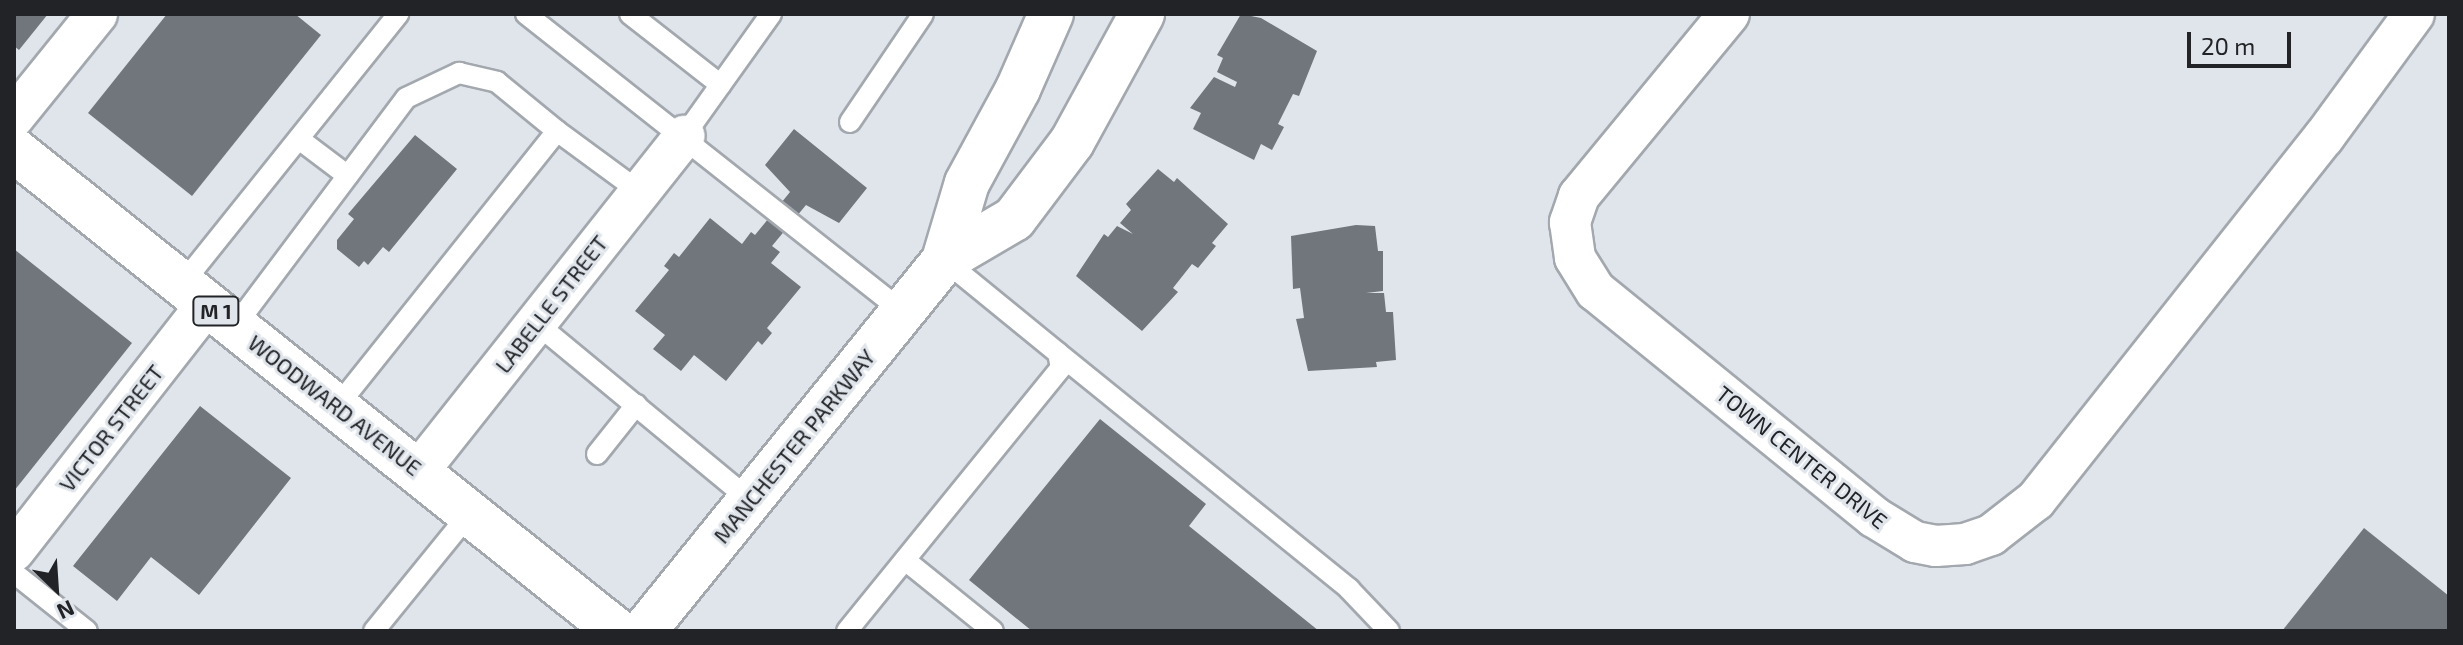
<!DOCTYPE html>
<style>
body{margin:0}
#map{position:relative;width:2463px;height:645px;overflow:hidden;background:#e0e5ec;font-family:"Exo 2",sans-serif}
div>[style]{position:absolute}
.building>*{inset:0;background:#71757c}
.roads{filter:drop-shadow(2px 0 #a3a8af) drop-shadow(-2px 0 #a3a8af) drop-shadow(0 2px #a3a8af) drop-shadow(0 -2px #a3a8af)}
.lane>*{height:20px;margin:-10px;padding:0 10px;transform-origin:10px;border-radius:10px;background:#fff}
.street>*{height:40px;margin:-20px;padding:0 20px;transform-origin:20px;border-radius:20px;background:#fff}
.secondary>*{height:44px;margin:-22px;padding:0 22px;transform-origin:22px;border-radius:22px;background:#fff}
.primary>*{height:44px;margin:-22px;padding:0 22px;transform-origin:22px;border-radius:22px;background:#fff}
span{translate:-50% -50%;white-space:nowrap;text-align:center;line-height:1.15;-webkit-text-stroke:6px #e0e5ec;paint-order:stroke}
.shield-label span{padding:2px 6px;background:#e0e5ec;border:2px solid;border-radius:6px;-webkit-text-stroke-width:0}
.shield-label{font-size:20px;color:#212326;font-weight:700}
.street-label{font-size:22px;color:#212326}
.frame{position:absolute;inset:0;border:16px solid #212326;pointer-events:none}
.north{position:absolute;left:16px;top:549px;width:80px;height:80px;-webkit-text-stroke:6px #e0e5ec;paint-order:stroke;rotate:155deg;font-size:22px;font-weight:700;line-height:32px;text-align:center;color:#212326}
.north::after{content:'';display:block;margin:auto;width:28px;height:36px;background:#212326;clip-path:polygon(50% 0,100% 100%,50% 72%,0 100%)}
.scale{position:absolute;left:2187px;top:32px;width:104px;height:36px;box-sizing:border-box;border:4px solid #212326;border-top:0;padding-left:10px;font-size:24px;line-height:28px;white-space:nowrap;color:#212326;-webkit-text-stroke:6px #e0e5ec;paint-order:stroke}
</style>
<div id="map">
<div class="building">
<i style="clip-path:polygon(14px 14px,48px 14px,19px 50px,14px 46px)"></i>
<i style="clip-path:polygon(167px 14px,295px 14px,321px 35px,192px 196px,88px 113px)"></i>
<i style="clip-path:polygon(1241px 14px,1261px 18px,1317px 51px,1299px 96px,1293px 94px,1278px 124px,1284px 127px,1272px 150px,1261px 144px,1254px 160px,1193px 129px,1201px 113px,1190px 108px,1214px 77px,1235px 87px,1237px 82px,1217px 72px,1223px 58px,1217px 55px)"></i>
<i style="clip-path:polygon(794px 129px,867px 188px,839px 223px,806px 205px,772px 246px,780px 252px,771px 263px,801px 287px,767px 328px,772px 333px,762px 345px,758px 341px,726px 381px,694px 355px,681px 371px,653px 349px,665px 335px,635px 311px,669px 270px,664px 266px,674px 253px,679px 257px,710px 218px,742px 244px,751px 232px,755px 235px,790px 192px,765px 165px)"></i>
<i style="clip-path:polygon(415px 135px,457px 169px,389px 252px,383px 247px,368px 265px,364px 261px,359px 267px,337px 249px,337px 240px,354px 219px,348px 214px)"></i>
<i style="clip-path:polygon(1158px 169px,1174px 182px,1177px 178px,1228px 224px,1212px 243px,1216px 246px,1198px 268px,1192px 264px,1173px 288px,1178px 292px,1142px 331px,1076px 276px,1104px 234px,1108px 237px,1117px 226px,1133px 234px,1120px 223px,1131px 210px,1126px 204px)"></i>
<i style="clip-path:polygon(1356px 225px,1375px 226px,1378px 251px,1383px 251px,1383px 291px,1366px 293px,1384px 293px,1386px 312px,1393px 312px,1396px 360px,1376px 362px,1377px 367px,1308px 371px,1296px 319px,1304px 318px,1300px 288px,1293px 289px,1291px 236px)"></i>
<i style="clip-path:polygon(14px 249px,132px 343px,14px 491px)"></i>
<i style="clip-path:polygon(200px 406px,291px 478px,199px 595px,151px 557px,117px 601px,73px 566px)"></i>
<i style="clip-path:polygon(1100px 419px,1206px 504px,1189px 526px,1319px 631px,1032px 631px,969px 580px)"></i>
<i style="clip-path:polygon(2364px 528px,2449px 596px,2449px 631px,2282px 631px)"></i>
</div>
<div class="roads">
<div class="lane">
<i style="left:526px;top:14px;width:481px;rotate:38.3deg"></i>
<i style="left:630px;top:14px;width:115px;rotate:38deg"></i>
<i style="left:850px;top:122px;width:130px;rotate:-55.9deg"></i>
<i style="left:557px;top:131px;width:103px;rotate:36.3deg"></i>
<i style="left:684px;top:136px;width:150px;rotate:-54.5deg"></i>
<i style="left:299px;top:139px;width:61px;rotate:37.1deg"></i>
<i style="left:182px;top:284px;width:346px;rotate:-51.3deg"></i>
<i style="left:536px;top:323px;width:278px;rotate:39.6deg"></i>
<i style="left:235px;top:326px;width:285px;rotate:-53.1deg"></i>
<i style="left:406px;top:98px;width:59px;rotate:-25.3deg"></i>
<i style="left:459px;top:73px;width:39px;rotate:13deg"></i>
<i style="left:497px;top:82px;width:77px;rotate:39.2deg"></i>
<i style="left:557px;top:131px;width:353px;rotate:128.6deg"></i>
<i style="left:1058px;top:353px;width:375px;rotate:39deg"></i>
<i style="left:1349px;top:589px;width:58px;rotate:46.4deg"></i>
<i style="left:597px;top:454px;width:63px;rotate:-51.5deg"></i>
<i style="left:905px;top:560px;width:113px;rotate:38.9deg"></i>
<i style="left:14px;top:573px;width:93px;rotate:38.5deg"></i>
<i style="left:374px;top:631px;width:152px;rotate:-50.9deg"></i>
<i style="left:847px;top:631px;width:339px;rotate:-50.9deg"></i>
<i style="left:1061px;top:368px;width:15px;rotate:-101deg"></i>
<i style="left:1058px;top:353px;width:147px;rotate:-140.8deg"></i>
</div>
<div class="street">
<i style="left:1729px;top:14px;width:236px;rotate:129.5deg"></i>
<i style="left:1579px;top:196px;width:28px;rotate:109deg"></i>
<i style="left:1570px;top:222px;width:36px;rotate:82deg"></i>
<i style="left:1575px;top:258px;width:39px;rotate:58deg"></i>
<i style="left:1596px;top:291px;width:358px;rotate:39.1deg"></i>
<i style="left:1874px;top:517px;width:48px;rotate:31.4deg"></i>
<i style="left:1915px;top:542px;width:21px;rotate:11deg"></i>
<i style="left:1936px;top:546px;width:29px;rotate:-4deg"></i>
<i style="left:1965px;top:544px;width:28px;rotate:-19deg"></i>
<i style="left:1991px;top:535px;width:57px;rotate:-37.9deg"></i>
<i style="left:2036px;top:500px;width:463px;rotate:-51.6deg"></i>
<i style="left:2324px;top:137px;width:152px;rotate:-53.8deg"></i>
<i style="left:14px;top:117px;width:132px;rotate:-51.1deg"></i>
<i style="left:418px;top:472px;width:429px;rotate:-51.6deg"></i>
<i style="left:14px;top:551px;width:313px;rotate:-52deg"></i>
</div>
<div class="secondary">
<i style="left:944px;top:260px;width:81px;rotate:-30.4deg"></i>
<i style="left:1014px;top:219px;width:96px;rotate:-53deg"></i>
<i style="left:1072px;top:142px;width:146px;rotate:-61.3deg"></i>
<i style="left:644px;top:631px;width:477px;rotate:-51deg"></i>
<i style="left:944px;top:260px;width:80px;rotate:-73.4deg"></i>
<i style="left:967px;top:183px;width:107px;rotate:-61.5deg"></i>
<i style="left:1018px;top:89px;width:82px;rotate:-66.3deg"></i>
</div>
<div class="primary">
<i style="left:14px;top:150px;width:771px;rotate:38.58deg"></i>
</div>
</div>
<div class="shield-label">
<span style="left:216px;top:311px">M 1</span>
</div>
<div class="street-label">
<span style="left:551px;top:304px;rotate:-52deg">LABELLE STREET</span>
<span style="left:335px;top:405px;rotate:38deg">WOODWARD AVENUE</span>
<span style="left:111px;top:428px;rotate:-52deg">VICTOR STREET</span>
<span style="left:794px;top:446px;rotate:-51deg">MANCHESTER PARKWAY</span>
<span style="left:1802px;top:457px;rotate:39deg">TOWN CENTER DRIVE</span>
</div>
<div class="frame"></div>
<div class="north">N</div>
<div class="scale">20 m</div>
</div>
